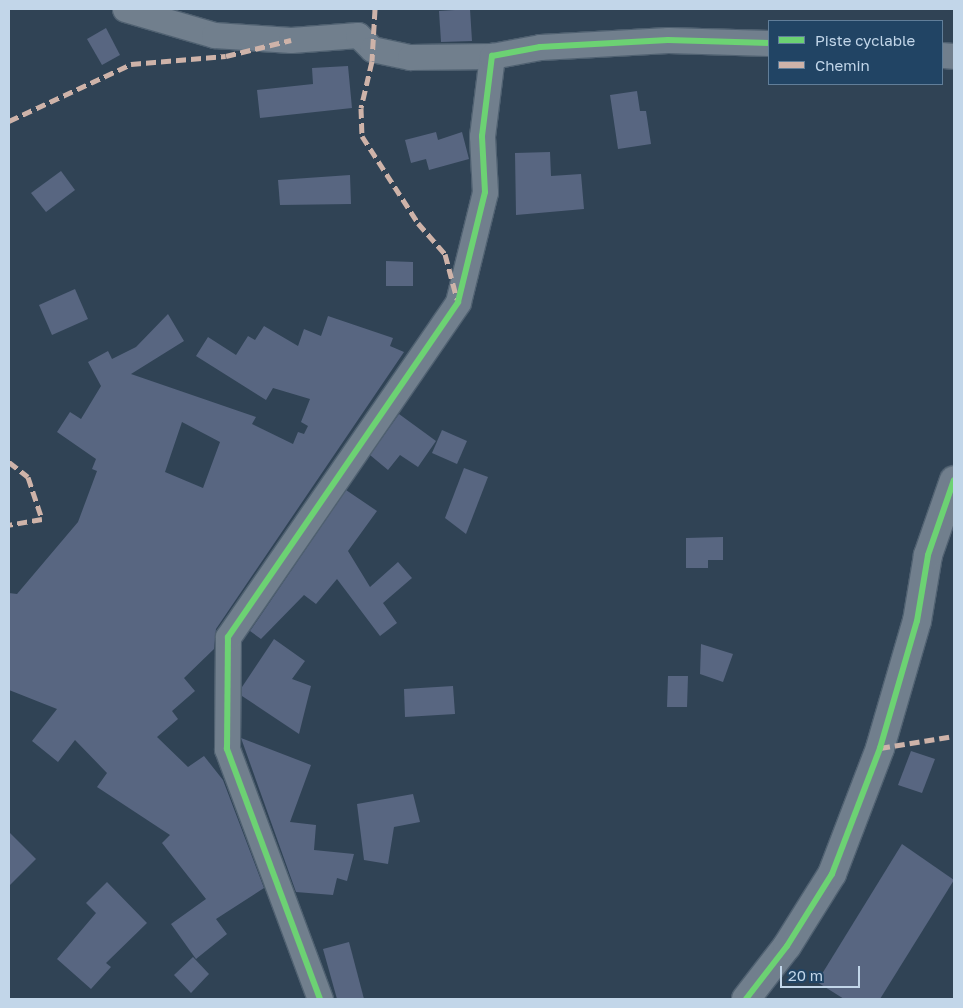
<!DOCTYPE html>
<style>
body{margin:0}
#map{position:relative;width:963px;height:1008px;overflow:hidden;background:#304355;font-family:"Golos Text",sans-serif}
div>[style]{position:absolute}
.building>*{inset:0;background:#586681}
.roads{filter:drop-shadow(1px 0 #506171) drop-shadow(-1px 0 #506171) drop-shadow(0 1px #506171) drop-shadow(0 -1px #506171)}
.minor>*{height:25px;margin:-12.5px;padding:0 12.5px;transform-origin:12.5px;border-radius:12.5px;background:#717f8d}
.tertiary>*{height:28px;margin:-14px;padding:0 14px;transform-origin:14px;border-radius:14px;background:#717f8d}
.quiet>*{height:5px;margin-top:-2.5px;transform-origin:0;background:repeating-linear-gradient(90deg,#ceb3a9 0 10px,transparent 0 15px)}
.cycleway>*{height:6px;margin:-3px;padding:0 3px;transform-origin:3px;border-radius:3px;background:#6cd273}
span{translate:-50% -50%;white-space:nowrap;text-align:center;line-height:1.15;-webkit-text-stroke:4px #214464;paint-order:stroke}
.frame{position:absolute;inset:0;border:10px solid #c2d6e9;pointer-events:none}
.legend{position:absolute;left:768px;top:20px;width:175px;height:65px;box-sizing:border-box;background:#214464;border:1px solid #617e99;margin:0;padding:6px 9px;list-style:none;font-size:15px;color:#c2d6e9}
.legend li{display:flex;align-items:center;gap:10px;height:25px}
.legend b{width:25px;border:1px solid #617e99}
.scale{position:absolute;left:780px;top:966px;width:80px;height:22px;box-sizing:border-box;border:2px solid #c2d6e9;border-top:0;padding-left:6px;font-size:15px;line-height:18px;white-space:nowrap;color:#c2d6e9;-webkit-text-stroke:4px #214464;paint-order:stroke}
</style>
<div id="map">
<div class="building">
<i style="clip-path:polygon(470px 9px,472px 41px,441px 42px,439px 11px)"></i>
<i style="clip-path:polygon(106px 28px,120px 55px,102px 65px,87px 39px)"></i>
<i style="clip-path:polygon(348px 66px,352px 108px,260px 118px,257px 90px,313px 84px,312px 68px)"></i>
<i style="clip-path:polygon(637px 91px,640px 111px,646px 111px,651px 144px,618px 149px,610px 95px)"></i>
<i style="clip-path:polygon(436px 132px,438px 140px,462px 132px,469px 159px,429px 170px,426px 159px,411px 163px,405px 140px)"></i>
<i style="clip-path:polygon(550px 152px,551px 176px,581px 174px,584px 209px,516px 215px,515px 153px)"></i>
<i style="clip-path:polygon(61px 171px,75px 190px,46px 212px,31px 193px)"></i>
<i style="clip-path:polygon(350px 175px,351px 204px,280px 205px,278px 180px)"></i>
<i style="clip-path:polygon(386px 261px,413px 262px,413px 286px,386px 286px)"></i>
<i style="clip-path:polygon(75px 289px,88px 319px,52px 335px,39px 305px)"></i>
<i style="clip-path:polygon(evenodd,168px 314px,184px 341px,131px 374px,256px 417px,252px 424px,293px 444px,298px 432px,304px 434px,308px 426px,301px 422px,310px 399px,273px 388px,266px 400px,196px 356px,208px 337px,236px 355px,248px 336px,255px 340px,264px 326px,298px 346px,304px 329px,321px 336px,328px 316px,393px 338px,390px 346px,404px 352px,216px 629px,214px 649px,184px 678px,195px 691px,172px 711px,178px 719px,157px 737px,188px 767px,204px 756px,223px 780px,264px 888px,216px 919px,227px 934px,196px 959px,171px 924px,206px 899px,162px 843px,170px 835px,97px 787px,107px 773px,75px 740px,58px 762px,32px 741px,57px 709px,9px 690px,9px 593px,17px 594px,78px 522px,97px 471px,92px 469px,96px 459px,57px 432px,70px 412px,81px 419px,101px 386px,88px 362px,108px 351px,112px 359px,136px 347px,168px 314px,182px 422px,220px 442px,203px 488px,165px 472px,182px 422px)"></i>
<i style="clip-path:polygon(399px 414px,436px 441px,418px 467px,400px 455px,388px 470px,370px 455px)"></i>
<i style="clip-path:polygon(442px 430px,467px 441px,457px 464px,432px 453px)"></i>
<i style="clip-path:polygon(464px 468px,488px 477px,466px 534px,445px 518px)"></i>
<i style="clip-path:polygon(346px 490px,377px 511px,348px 551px,370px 587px,398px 562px,412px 578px,383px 603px,397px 623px,380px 636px,337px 579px,316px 604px,304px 595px,261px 639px,250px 631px)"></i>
<i style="clip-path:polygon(723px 537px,723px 560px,708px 560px,708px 568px,686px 568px,686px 538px)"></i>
<i style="clip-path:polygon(274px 639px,305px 661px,292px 679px,311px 686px,299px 734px,242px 696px,242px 687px)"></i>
<i style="clip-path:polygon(701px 644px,733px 654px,723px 682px,700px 674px)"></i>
<i style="clip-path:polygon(668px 676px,688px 676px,687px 707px,667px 707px)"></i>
<i style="clip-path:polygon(453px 686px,455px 714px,405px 717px,404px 689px)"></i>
<i style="clip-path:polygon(241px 738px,311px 765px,290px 822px,316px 825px,314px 850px,354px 854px,347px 881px,337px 878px,333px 895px,296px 892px)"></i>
<i style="clip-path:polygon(911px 751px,935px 759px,922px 793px,898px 785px)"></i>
<i style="clip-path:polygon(413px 794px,420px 822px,394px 827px,388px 864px,364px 860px,357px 804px)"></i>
<i style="clip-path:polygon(9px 832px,36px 859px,9px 886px)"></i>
<i style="clip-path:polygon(902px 844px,954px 880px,880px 999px,844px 999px,817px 982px)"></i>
<i style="clip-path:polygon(107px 882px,147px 923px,106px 963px,111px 967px,91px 989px,57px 959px,96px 913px,86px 903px)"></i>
<i style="clip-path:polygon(349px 942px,364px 999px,337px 999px,323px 949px)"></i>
<i style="clip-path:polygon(193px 957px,209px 974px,191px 993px,174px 975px)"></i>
</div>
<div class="roads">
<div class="minor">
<i style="left:125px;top:9px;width:93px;rotate:16.3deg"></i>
<i style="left:214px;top:35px;width:77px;rotate:3.7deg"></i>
<i style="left:291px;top:40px;width:67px;rotate:-4.3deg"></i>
<i style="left:358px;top:35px;width:20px;rotate:45deg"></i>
<i style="left:372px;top:49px;width:39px;rotate:12deg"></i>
<i style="left:410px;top:57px;width:82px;rotate:-0.7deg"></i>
<i style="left:942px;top:55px;width:12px;rotate:5deg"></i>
<i style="left:320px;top:999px;width:267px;rotate:-110.4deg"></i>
<i style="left:227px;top:749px;width:112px;rotate:-89.5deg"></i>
<i style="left:228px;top:637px;width:406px;rotate:-55.5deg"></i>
<i style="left:458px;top:302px;width:113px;rotate:-76.2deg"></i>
<i style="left:485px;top:192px;width:56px;rotate:-93.1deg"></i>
<i style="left:482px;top:136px;width:81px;rotate:-82.9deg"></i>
<i style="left:492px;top:56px;width:49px;rotate:-10.6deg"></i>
<i style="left:540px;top:47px;width:128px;rotate:-3.1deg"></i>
<i style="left:668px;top:40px;width:101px;rotate:1.7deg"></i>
</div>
<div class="tertiary">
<i style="left:746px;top:999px;width:67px;rotate:-52.3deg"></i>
<i style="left:787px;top:946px;width:85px;rotate:-58deg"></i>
<i style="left:832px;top:874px;width:135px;rotate:-69.1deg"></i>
<i style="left:880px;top:748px;width:132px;rotate:-73.8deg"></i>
<i style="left:917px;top:621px;width:67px;rotate:-80.5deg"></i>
<i style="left:928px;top:555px;width:79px;rotate:-70.9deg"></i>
</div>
</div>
<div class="quiet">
<i style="left:375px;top:9px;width:52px;rotate:93.3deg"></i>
<i style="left:372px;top:61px;width:48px;rotate:103.2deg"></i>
<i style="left:361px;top:108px;width:28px;rotate:88deg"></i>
<i style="left:362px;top:136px;width:103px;rotate:57.2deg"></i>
<i style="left:418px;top:223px;width:41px;rotate:48.9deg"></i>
<i style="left:445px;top:254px;width:47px;rotate:75.1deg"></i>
<i style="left:9px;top:121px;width:135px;rotate:-25deg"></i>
<i style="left:131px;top:64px;width:95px;rotate:-4.8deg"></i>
<i style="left:226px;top:56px;width:67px;rotate:-13.8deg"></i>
<i style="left:9px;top:462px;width:24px;rotate:38deg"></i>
<i style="left:28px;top:477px;width:44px;rotate:71.6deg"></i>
<i style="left:42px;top:519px;width:34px;rotate:170deg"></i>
<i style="left:880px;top:748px;width:75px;rotate:-9.2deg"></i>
</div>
<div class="cycleway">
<i style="left:320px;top:999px;width:267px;rotate:-110.4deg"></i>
<i style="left:227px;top:749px;width:112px;rotate:-89.5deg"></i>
<i style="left:228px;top:637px;width:406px;rotate:-55.5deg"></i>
<i style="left:458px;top:302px;width:113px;rotate:-76.2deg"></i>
<i style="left:485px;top:192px;width:56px;rotate:-93.1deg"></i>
<i style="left:482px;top:136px;width:81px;rotate:-82.9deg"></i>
<i style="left:492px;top:56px;width:49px;rotate:-10.6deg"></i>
<i style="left:540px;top:47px;width:128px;rotate:-3.1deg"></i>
<i style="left:668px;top:40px;width:101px;rotate:1.7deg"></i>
<i style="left:746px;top:999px;width:67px;rotate:-52.3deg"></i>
<i style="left:787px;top:946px;width:85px;rotate:-58deg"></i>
<i style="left:832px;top:874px;width:135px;rotate:-69.1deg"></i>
<i style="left:880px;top:748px;width:132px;rotate:-73.8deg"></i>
<i style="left:917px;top:621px;width:67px;rotate:-80.5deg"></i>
<i style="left:928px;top:555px;width:79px;rotate:-70.9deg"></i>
</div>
<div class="frame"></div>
<ul class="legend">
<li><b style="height:6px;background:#6cd273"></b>Piste cyclable</li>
<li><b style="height:6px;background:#ceb3a9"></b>Chemin</li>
</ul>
<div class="scale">20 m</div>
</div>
